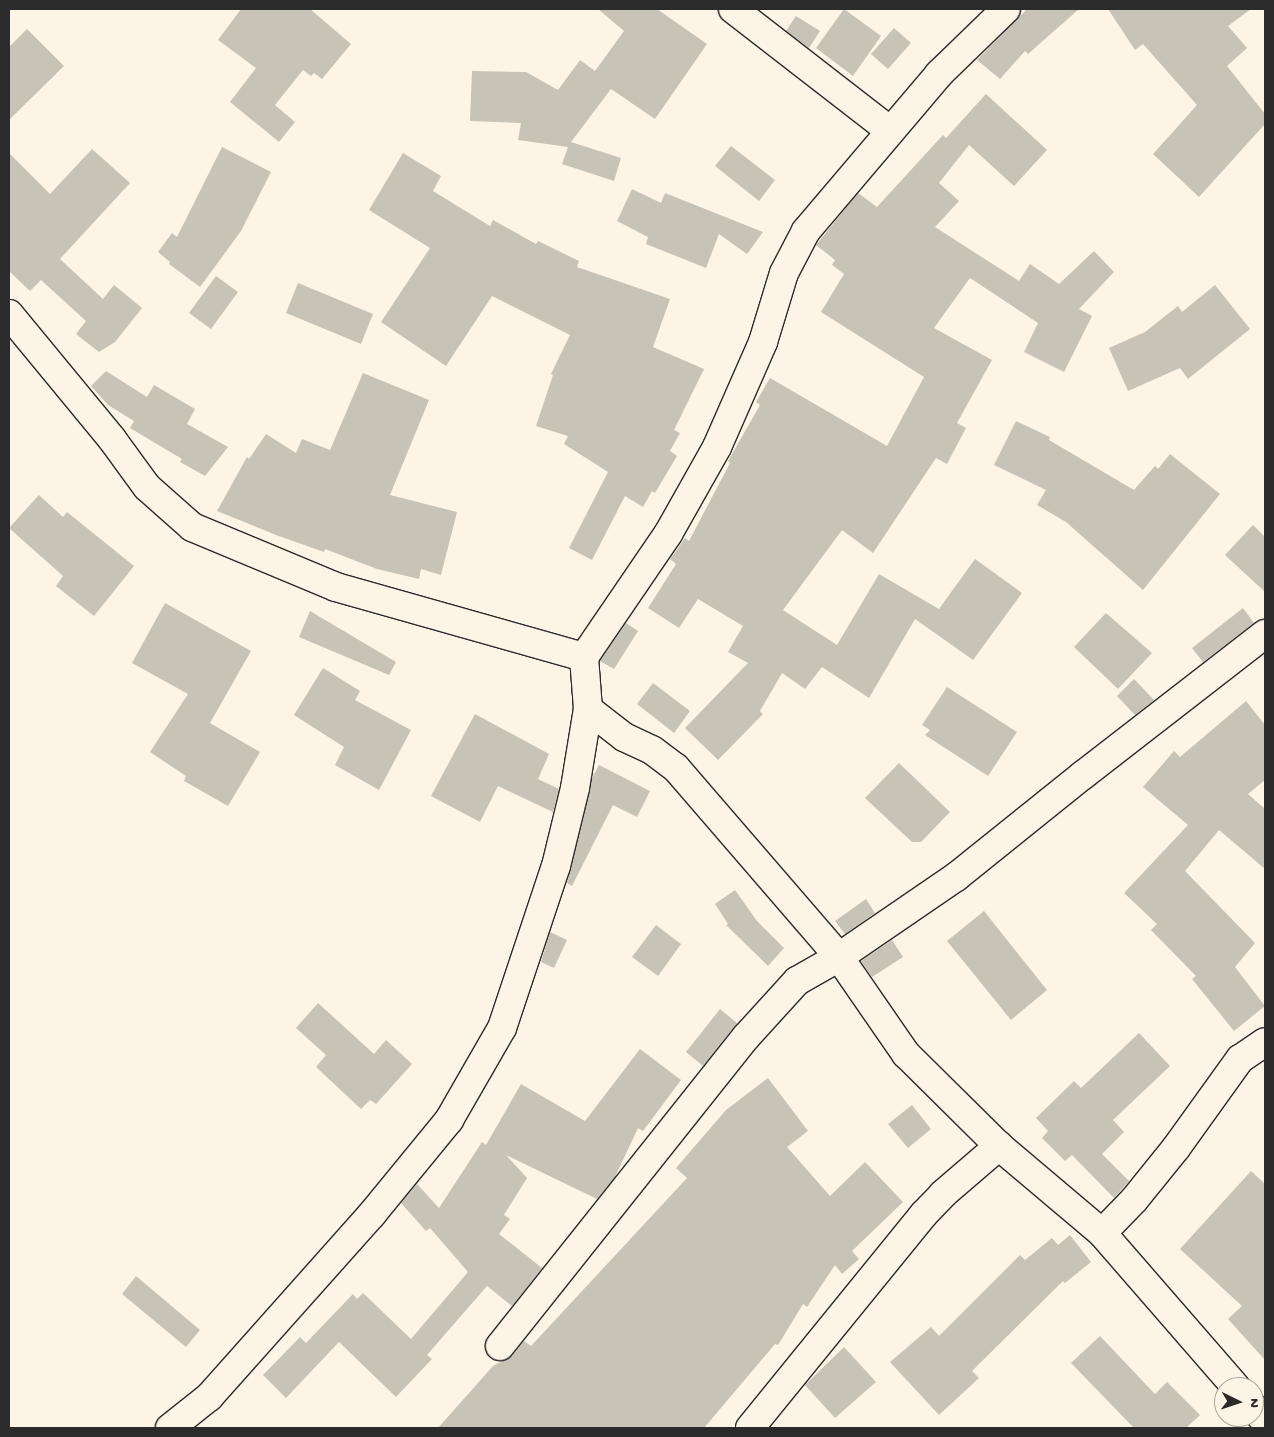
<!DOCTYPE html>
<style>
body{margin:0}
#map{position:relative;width:1274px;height:1437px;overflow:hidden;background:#fcf5e5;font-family:"Gochi Hand",sans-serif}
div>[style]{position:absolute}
.building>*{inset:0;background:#c8c3b7}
.roads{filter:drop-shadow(1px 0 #2b2b2b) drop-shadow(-1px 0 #2b2b2b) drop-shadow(0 1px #2b2b2b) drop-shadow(0 -1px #2b2b2b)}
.street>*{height:28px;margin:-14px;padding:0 14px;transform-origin:14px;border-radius:14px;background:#fcf5e5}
span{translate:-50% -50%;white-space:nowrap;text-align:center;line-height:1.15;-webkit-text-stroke:4.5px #fcf5e5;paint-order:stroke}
.frame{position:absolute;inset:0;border:10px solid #2b2b2b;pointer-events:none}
.north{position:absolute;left:1214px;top:1377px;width:50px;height:50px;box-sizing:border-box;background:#fcf5e5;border:1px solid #a8a49b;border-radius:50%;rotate:94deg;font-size:14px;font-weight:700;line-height:20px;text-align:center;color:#2b2b2b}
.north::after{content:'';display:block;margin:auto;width:18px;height:22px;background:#2b2b2b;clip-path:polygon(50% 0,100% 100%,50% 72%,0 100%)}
</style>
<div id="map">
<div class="building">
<i style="clip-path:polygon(241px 9px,310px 9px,351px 44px,322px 79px,314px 73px,311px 76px,303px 70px,275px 105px,295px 122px,279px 142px,230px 102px,256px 68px,218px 40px)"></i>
<i style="clip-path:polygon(598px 9px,657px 9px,707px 44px,655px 119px,611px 89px,571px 142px,621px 158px,614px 181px,562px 164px,568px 147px,518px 140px,521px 123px,470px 121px,472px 71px,526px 72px,558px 90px,580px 60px,595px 71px,624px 31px)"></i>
<i style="clip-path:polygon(844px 9px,881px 36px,853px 76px,816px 48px)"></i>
<i style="clip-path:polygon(1027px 9px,1079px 9px,1028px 54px,1025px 51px,1000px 79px,977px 60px)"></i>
<i style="clip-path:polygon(1108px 9px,1251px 9px,1228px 26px,1247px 48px,1227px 66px,1265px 114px,1265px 124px,1199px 197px,1153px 154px,1197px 105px,1143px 44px,1135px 50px)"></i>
<i style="clip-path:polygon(796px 16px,820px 31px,809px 48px,786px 31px)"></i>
<i style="clip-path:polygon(894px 28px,911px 43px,888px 69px,871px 54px)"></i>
<i style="clip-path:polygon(27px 29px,64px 66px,9px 120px,9px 47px)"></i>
<i style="clip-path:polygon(986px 94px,1047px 150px,1014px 186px,969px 145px,939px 183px,959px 201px,935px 227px,1019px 281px,1030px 264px,1059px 284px,1094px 251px,1114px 272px,1079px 309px,1092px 316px,1064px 372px,1024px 352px,1038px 323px,970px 278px,934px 328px,992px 360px,957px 423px,966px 428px,947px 464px,936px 458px,873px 553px,842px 530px,783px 610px,837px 645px,879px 574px,939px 609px,975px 559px,1022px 593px,973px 660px,915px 619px,869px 698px,822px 667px,805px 689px,782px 673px,760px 711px,763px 714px,718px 760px,685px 728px,748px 663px,728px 652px,743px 626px,698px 599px,679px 628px,648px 608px,676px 564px,670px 559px,685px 538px,689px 541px,730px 463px,728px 461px,760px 405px,756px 402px,770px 378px,887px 446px,924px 377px,821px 312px,844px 274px,832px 265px,835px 260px,816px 245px,858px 193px,877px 207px,943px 135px,946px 138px)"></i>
<i style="clip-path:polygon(731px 146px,775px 180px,759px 201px,715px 166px)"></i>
<i style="clip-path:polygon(222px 147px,271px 172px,241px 231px,200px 287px,169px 264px,170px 262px,158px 252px,172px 233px,177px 237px)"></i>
<i style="clip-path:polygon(92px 149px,130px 183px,60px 259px,103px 299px,114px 285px,142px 308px,115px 342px,99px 352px,76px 334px,86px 321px,41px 280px,30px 291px,9px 271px,9px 153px,50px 194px)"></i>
<i style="clip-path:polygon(403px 153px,441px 176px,433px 191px,490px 226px,493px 220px,536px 244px,538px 241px,579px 261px,577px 267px,670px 299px,653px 347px,704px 369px,674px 430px,680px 433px,670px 451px,677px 456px,655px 493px,652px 491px,643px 507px,625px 496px,592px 560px,569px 548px,608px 472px,564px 444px,568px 436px,536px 426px,553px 375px,551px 374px,570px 335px,492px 296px,446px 366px,381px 322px,430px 248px,369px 210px)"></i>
<i style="clip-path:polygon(632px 189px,661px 203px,665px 193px,763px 232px,747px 254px,719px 234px,706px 268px,646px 244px,648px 237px,617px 221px)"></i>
<i style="clip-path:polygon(216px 276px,238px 292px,211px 329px,189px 313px)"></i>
<i style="clip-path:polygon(298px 283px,373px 314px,361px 344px,286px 313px)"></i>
<i style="clip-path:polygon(1215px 285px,1250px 329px,1188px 379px,1180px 368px,1128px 391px,1109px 348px,1145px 332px,1178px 306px,1182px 312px)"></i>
<i style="clip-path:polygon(106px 371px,147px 397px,154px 385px,195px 409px,187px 424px,228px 447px,205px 476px,180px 462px,182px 459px,130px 428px,134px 421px,108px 405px,91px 386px)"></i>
<i style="clip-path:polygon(363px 373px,429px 400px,390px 495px,457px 512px,441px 575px,421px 569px,419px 579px,377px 569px,325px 549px,324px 552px,276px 535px,217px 511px,247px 457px,249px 459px,266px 434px,296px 453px,302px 439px,330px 450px)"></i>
<i style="clip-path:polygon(1016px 421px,1050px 437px,1049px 440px,1134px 490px,1155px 466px,1158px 469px,1170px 454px,1220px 494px,1143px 590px,1066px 522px,1037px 505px,1046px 490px,994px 465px)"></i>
<i style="clip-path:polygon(39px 495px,63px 517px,67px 512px,134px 566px,94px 616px,56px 586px,63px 576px,9px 528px)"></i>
<i style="clip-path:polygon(1253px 525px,1265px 537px,1265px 592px,1225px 555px)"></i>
<i style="clip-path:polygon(165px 603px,251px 651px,210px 723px,260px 752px,228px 806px,184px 781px,186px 776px,150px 752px,188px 694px,132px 663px)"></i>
<i style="clip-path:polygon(1243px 608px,1254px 623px,1203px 662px,1192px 648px)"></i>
<i style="clip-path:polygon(310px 611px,396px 662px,389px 675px,299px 637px)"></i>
<i style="clip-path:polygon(1106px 613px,1152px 653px,1118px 689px,1074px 647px)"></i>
<i style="clip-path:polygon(626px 623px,638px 631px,614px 669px,600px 661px)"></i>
<i style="clip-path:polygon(323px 668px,360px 691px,355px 700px,411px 730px,379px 790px,335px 765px,344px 747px,294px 715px)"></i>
<i style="clip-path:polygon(1134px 679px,1154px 700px,1135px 715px,1117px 696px)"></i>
<i style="clip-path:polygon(653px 683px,690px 711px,674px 733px,637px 704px)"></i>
<i style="clip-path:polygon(947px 687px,1017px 732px,988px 776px,925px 735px,930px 730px,922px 725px)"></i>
<i style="clip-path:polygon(1246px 701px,1265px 725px,1265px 780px,1248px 794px,1265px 809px,1265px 869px,1219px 830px,1185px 871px,1255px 943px,1235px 967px,1265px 1006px,1234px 1031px,1192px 979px,1196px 976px,1151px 930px,1157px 924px,1124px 893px,1188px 825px,1143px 787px,1174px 751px,1180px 757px)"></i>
<i style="clip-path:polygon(475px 714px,549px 754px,538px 779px,559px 789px,553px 812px,498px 786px,480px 822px,431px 796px)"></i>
<i style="clip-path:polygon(899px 763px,950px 812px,921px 842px,912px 842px,865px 798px)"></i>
<i style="clip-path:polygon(599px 765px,650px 791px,637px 817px,613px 805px,572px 886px,567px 883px,592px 778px)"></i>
<i style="clip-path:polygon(735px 890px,757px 921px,784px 948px,768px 966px,726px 925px,728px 924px,715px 904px)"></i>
<i style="clip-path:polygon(866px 899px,875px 913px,845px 934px,835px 921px)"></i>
<i style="clip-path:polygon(984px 911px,1047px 990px,1011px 1020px,947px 941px)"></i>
<i style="clip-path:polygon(656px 925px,681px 944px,658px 976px,632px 957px)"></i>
<i style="clip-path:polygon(550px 932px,567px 940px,554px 968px,541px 962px)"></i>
<i style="clip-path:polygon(892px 940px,903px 957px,872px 977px,861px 961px)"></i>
<i style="clip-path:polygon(318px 1003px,374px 1054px,386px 1040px,412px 1064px,376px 1104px,370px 1100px,361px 1109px,316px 1067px,326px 1055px,296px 1028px)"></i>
<i style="clip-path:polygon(720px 1009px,737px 1023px,703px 1066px,686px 1052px)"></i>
<i style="clip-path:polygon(1139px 1033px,1170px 1066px,1113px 1120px,1124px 1132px,1102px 1154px,1129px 1181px,1114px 1198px,1072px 1155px,1065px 1161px,1042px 1138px,1048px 1131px,1036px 1118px,1074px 1081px,1081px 1088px)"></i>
<i style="clip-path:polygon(640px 1049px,681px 1080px,643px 1131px,638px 1128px,615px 1177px,597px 1199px,506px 1155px,527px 1178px,504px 1215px,510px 1219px,499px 1234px,542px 1268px,512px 1306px,487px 1286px,427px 1355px,432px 1359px,396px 1397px,339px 1342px,286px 1398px,263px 1375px,300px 1337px,306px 1343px,353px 1294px,357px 1299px,363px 1293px,411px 1339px,468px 1272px,430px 1228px,426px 1231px,401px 1203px,417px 1184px,439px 1208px,482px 1142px,486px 1145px,521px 1084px,585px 1121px)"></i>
<i style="clip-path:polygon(768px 1078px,808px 1131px,787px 1147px,830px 1196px,865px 1162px,903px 1202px,852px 1251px,859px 1259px,842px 1274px,835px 1265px,807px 1307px,803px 1304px,778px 1345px,775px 1344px,704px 1428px,438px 1428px,493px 1366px,512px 1356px,524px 1341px,531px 1346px,687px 1178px,676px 1168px,726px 1110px)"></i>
<i style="clip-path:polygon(912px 1105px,931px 1129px,908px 1148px,888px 1124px)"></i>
<i style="clip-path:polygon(1251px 1171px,1265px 1184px,1265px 1360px,1228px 1319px,1242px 1306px,1180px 1249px)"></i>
<i style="clip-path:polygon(1070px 1235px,1091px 1262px,1065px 1283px,1063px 1281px,972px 1371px,979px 1378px,939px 1415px,890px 1362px,931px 1327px,939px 1336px,1020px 1255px,1025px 1260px,1052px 1238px,1058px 1245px)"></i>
<i style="clip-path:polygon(136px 1276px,200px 1330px,186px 1347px,122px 1294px)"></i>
<i style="clip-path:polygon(1100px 1336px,1155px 1394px,1167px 1382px,1200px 1415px,1186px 1428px,1134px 1428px,1071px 1363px)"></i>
<i style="clip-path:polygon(844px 1347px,876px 1382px,835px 1418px,805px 1385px)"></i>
</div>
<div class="roads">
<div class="street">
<i style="left:733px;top:9px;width:199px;rotate:37.8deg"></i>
<i style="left:9px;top:314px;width:162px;rotate:50.5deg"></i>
<i style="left:112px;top:439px;width:59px;rotate:53.9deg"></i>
<i style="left:147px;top:487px;width:60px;rotate:41.6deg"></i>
<i style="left:192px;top:527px;width:156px;rotate:22.6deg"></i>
<i style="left:336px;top:587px;width:258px;rotate:15.8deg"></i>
<i style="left:588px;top:709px;width:46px;rotate:37.9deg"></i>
<i style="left:624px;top:737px;width:31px;rotate:25deg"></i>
<i style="left:652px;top:750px;width:30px;rotate:37deg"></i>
<i style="left:676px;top:768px;width:250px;rotate:49.2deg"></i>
<i style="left:839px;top:957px;width:118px;rotate:55.4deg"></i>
<i style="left:906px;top:1054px;width:131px;rotate:44.7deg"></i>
<i style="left:999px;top:1146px;width:135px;rotate:40.2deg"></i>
<i style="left:1102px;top:1233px;width:204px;rotate:49deg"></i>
<i style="left:1102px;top:1233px;width:46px;rotate:-45.9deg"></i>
<i style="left:1134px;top:1200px;width:67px;rotate:-51.1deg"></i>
<i style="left:1176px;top:1148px;width:110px;rotate:-54.3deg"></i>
<i style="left:1240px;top:1059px;width:30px;rotate:-34deg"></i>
<i style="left:500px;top:1346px;width:395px;rotate:-51.5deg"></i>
<i style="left:746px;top:1037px;width:76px;rotate:-47.7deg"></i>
<i style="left:797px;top:981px;width:48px;rotate:-29.7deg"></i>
<i style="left:839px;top:957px;width:142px;rotate:-34.4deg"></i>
<i style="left:956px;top:877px;width:163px;rotate:-38.8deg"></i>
<i style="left:1083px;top:775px;width:230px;rotate:-37.8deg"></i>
<i style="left:1254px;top:1408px;width:17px;rotate:50deg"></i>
<i style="left:170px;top:1428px;width:50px;rotate:-38.5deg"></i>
<i style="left:209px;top:1397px;width:245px;rotate:-48.3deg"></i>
<i style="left:372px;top:1214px;width:122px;rotate:-50.7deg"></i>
<i style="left:449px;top:1120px;width:106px;rotate:-60.1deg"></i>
<i style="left:502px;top:1028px;width:171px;rotate:-71.6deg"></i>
<i style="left:556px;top:866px;width:80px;rotate:-76.3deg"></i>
<i style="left:575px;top:788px;width:80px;rotate:-80.7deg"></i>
<i style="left:588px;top:709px;width:52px;rotate:-94.4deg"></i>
<i style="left:584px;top:657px;width:149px;rotate:-55.7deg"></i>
<i style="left:668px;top:534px;width:100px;rotate:-60.6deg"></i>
<i style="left:717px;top:447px;width:115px;rotate:-66.3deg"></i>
<i style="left:763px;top:342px;width:72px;rotate:-73.1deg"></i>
<i style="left:784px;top:273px;width:47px;rotate:-62.4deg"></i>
<i style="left:806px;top:231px;width:206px;rotate:-49.7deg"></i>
<i style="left:939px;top:74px;width:93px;rotate:-44.1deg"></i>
<i style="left:750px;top:1428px;width:276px;rotate:-50.9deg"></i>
<i style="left:924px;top:1214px;width:28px;rotate:-46deg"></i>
<i style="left:943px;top:1194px;width:74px;rotate:-40.6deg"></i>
</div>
</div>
<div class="frame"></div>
<div class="north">N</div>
</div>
